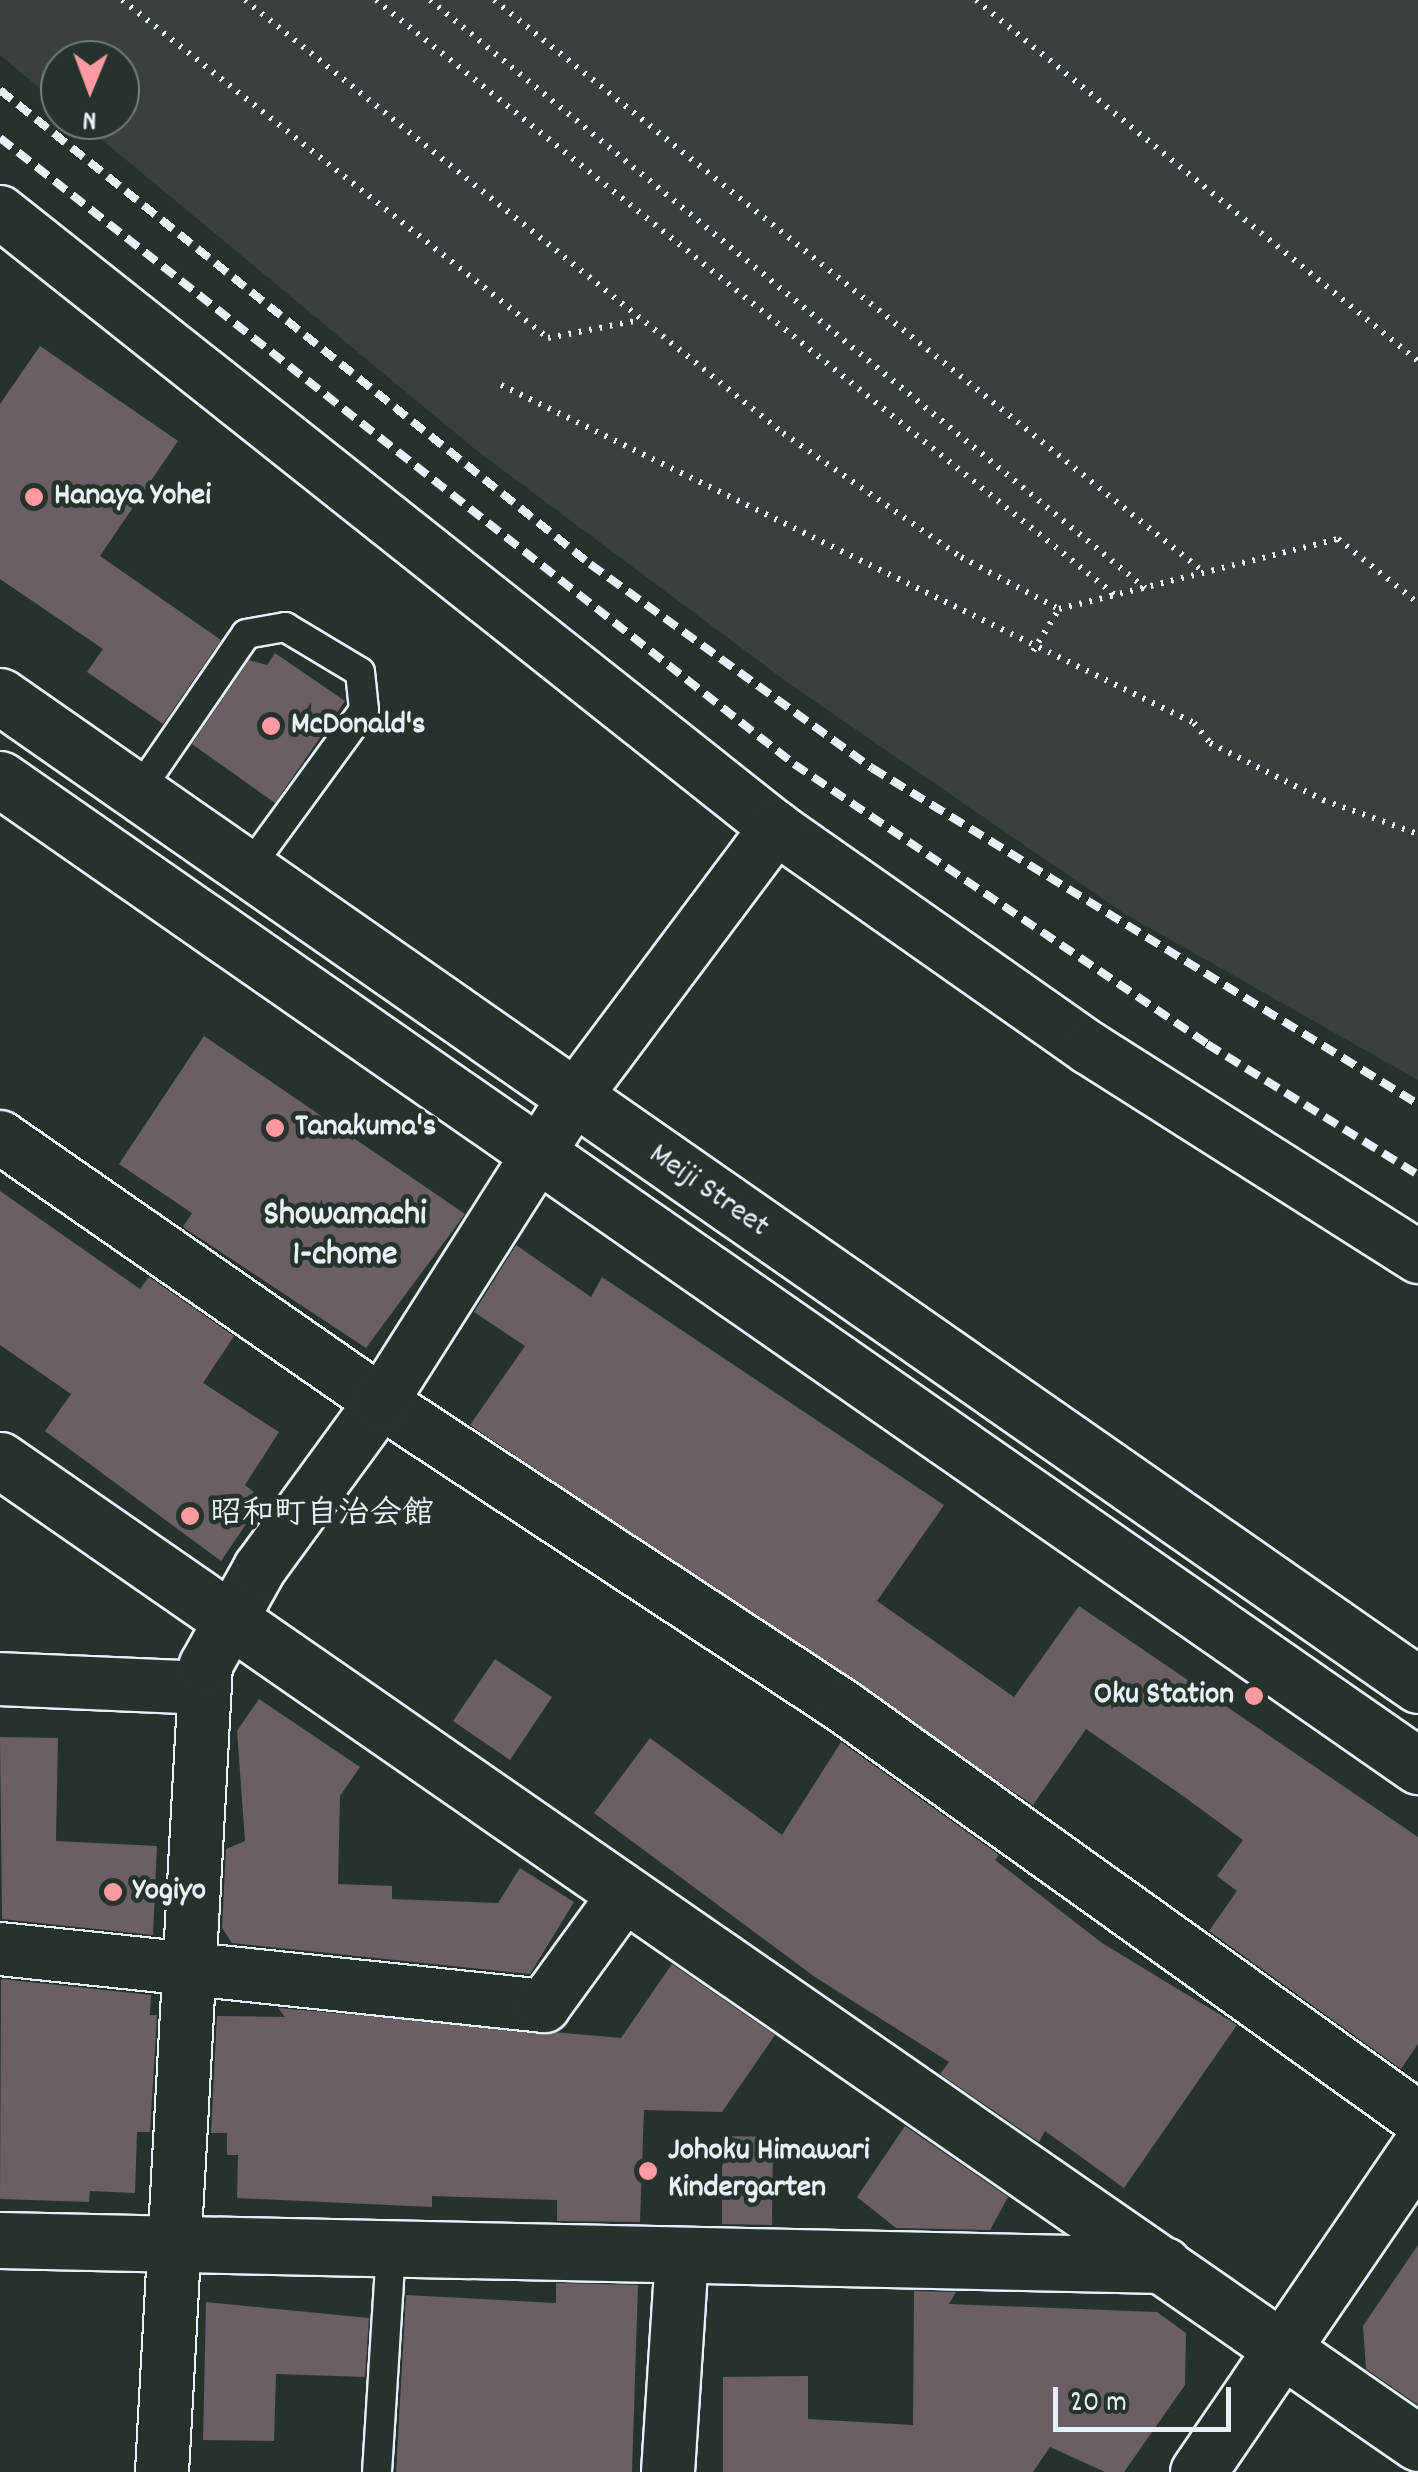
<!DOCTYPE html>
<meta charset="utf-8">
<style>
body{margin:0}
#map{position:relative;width:1418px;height:2472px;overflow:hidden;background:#26332d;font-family:Dekko,"Klee One",sans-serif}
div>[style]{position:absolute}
.built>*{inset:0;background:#3a403e}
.building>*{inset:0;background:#695f64}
.path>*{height:6px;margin-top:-3px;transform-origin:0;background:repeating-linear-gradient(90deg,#e8f1f8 0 2.5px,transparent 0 10.5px)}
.roads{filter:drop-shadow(2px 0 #e8f1f8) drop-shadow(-2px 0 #e8f1f8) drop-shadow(0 2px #e8f1f8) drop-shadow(0 -2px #e8f1f8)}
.service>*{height:28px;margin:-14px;padding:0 14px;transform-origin:14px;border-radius:14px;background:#26332d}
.minor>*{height:52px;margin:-26px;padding:0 26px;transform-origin:26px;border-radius:26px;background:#26332d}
.tertiary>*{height:55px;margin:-27.5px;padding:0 27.5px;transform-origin:27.5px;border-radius:27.5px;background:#26332d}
.primary>*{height:55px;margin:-27.5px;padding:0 27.5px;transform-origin:27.5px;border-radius:27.5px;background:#26332d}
.rail>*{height:8px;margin-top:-4px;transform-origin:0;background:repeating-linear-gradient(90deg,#e8f1f8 0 15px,transparent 0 23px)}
.dots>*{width:28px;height:28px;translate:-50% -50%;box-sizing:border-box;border:5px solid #26332d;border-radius:50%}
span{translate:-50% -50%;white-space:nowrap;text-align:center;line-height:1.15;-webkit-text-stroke:9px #26332d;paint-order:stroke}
.poi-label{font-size:32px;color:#e8f1f8;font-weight:700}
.left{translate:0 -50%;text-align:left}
.right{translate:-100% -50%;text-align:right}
.street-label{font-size:32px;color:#e8f1f8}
.neighbourhood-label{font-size:35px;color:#e8f1f8;font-weight:700}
.north{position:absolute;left:40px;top:40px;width:100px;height:100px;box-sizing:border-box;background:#26332d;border:2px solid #747f7e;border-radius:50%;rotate:181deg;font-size:28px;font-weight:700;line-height:40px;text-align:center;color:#e8f1f8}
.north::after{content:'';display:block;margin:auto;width:35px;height:45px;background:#ff9aa2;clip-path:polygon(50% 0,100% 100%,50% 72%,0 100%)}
.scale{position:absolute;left:1053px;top:2387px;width:178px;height:45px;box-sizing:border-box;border:5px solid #e8f1f8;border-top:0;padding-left:12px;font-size:30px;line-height:35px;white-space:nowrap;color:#e8f1f8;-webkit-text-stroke:8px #26332d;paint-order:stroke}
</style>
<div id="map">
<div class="built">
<i style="clip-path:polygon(0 0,1418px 0,1418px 1080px,1125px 914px,791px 685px,476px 450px,78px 120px,120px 120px,120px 60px,60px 60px,60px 105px,0 55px)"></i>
</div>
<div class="building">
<i style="clip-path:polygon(40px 346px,178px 441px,100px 556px,221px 640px,163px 724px,87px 672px,103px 649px,0 579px,0 404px)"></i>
<i style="clip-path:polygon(275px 653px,345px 701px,275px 803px,192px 744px,249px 660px,267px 665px)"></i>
<i style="clip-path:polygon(204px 1036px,465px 1214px,366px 1348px,183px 1227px,192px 1213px,119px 1164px)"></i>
<i style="clip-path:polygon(0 1191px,140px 1289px,149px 1277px,234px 1336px,203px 1383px,279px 1432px,245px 1485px,263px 1499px,221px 1561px,45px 1431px,71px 1394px,0 1345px)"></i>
<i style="clip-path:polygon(516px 1245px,591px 1297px,602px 1277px,944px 1505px,877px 1601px,1014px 1697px,1079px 1606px,1418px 1837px,1418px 2044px,1401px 2069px,1209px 1931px,1237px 1891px,1217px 1876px,1243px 1840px,1183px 1796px,1086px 1729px,1033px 1805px,470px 1425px,525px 1346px,474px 1312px)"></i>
<i style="clip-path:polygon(495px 1659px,552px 1697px,510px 1760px,453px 1721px)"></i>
<i style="clip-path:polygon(259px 1699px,360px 1767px,340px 1796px,338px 1884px,392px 1886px,392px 1899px,498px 1903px,520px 1868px,574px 1902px,530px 1974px,232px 1943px,222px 1928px,226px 1849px,245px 1841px,237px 1731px)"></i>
<i style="clip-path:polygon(0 1737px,58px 1738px,56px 1841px,157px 1846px,153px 1935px,2px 1919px)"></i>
<i style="clip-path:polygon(650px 1738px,782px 1835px,841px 1742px,999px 1855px,995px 1860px,1102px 1943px,1237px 2025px,1124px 2188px,1045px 2131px,1039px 2142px,940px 2074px,949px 2062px,815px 1977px,594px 1813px)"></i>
<i style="clip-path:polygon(672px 1964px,775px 2035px,722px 2112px,644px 2110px,640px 2222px,557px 2221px,557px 2200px,432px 2196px,432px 2207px,237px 2198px,238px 2155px,227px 2155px,227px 2133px,211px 2133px,217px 2016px,285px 2017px,278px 2008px,621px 2038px)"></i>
<i style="clip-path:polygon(1px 1979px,151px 1995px,150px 2015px,157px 2015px,150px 2132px,137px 2132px,135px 2193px,90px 2191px,89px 2202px,0 2199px)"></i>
<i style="clip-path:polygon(905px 2126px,1008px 2197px,990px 2230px,896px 2228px,857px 2197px)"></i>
<i style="clip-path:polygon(722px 2136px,773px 2137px,772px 2225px,722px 2224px)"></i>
<i style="clip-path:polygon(1418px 2245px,1418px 2405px,1366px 2369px,1363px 2326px)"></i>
<i style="clip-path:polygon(556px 2283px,638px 2285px,632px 2472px,396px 2472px,406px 2295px,556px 2303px)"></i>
<i style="clip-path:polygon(914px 2291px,956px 2292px,949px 2304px,1157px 2312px,1186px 2333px,1185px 2385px,1124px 2472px,1105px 2472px,1050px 2447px,1033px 2472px,723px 2472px,723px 2377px,808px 2376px,808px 2419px,913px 2425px)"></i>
<i style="clip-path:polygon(206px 2302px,369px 2318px,365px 2377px,276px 2374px,274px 2441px,203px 2440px)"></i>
</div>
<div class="path">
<i style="left:122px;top:0;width:544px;rotate:38.43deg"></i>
<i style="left:548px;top:338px;width:94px;rotate:-11.1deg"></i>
<i style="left:245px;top:0;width:691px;rotate:38.83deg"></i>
<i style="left:783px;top:433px;width:217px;rotate:34.9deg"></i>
<i style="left:961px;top:557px;width:111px;rotate:28deg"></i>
<i style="left:376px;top:0;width:949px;rotate:38.84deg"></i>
<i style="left:430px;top:0;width:926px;rotate:39.43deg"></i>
<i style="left:494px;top:0;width:913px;rotate:38.87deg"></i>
<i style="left:976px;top:0;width:571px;rotate:39.24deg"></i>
<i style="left:501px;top:385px;width:771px;rotate:26deg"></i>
<i style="left:1194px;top:723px;width:26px;rotate:51deg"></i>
<i style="left:1210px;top:743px;width:127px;rotate:26.8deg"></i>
<i style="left:1323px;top:800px;width:101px;rotate:19.7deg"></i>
<i style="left:1033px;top:651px;width:49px;rotate:-58.2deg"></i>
<i style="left:1059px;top:609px;width:288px;rotate:-14.1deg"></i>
<i style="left:1338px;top:539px;width:102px;rotate:38.7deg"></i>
</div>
<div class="roads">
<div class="service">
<i style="left:138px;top:792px;width:191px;rotate:-55.6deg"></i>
<i style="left:246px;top:634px;width:40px;rotate:-10deg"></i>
<i style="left:285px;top:627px;width:87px;rotate:31deg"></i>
<i style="left:360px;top:672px;width:38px;rotate:84deg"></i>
<i style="left:364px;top:710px;width:197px;rotate:126.1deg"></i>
<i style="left:377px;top:2472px;width:223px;rotate:-86.4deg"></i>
</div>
<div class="minor">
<i style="left:0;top:212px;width:991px;rotate:38.44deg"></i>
<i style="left:776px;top:828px;width:383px;rotate:35.1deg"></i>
<i style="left:1089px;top:1048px;width:390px;rotate:32.4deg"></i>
<i style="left:0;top:1137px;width:464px;rotate:34.8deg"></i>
<i style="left:381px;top:1402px;width:554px;rotate:33.37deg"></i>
<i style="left:844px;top:1707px;width:706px;rotate:35.6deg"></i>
<i style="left:0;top:1679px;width:203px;rotate:2.5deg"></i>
<i style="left:0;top:1949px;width:547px;rotate:5.98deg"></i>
<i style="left:544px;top:2006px;width:138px;rotate:-54.1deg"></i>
<i style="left:162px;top:2472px;width:808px;rotate:-86.88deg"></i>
<i style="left:206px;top:1665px;width:111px;rotate:-60.9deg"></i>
<i style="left:260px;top:1568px;width:205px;rotate:-53.9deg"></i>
<i style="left:381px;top:1402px;width:359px;rotate:-57.6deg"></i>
<i style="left:573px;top:1099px;width:339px;rotate:-53.2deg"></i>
<i style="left:668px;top:2472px;width:217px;rotate:-86.3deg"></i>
</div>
<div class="tertiary">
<i style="left:0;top:1460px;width:1725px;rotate:34.73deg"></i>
<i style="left:0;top:2240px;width:1164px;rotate:1.23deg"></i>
<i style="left:1198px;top:2472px;width:391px;rotate:-55.7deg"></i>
</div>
<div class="primary">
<i style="left:0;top:696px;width:1729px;rotate:34.89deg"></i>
<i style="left:0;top:779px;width:1728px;rotate:34.84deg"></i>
</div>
</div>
<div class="rail">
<i style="left:0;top:90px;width:757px;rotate:38.78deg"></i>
<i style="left:590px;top:564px;width:348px;rotate:35.9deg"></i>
<i style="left:872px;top:768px;width:641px;rotate:31.61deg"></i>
<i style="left:0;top:138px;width:1011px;rotate:38.25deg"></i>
<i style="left:794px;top:764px;width:499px;rotate:34.1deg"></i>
<i style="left:1207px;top:1044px;width:248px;rotate:31.8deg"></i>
</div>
<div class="dots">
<i style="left:34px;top:497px;background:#ff9aa2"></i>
<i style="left:271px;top:726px;background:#ff9aa2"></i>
<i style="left:275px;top:1128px;background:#ff9aa2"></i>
<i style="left:190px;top:1516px;background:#ff9aa2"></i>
<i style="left:1254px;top:1696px;background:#ff9aa2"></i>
<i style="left:113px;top:1892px;background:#ff9aa2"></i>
<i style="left:648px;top:2171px;background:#ff9aa2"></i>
</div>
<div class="poi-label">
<span class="left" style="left:54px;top:497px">Hanaya Yohei</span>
<span class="left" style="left:291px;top:726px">McDonald's</span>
<span class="left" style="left:295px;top:1128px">Tanakuma's</span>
<span class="left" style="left:210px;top:1516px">昭和町自治会館</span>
<span class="right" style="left:1234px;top:1696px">Oku Station</span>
<span class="left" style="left:133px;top:1892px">Yogiyo</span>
<span class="left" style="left:668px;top:2171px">Johoku Himawari<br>Kindergarten</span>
</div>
<div class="street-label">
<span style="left:708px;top:1192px;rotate:35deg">Meiji Street</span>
</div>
<div class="neighbourhood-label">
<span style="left:345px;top:1236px">Showamachi<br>1-chome</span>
</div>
<div class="north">N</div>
<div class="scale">20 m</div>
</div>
